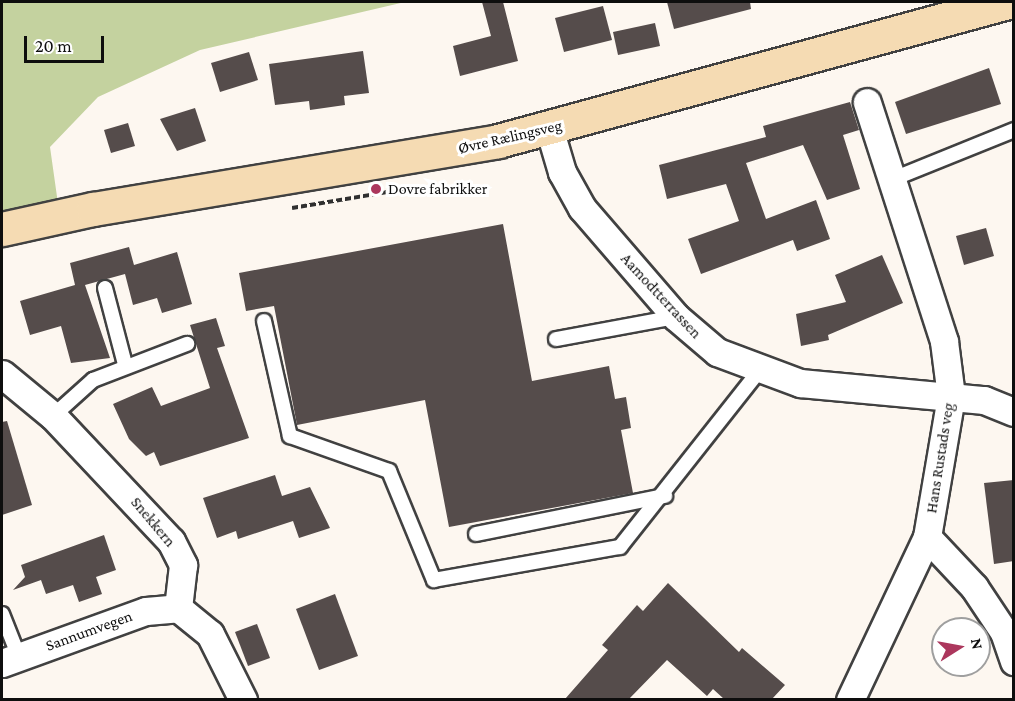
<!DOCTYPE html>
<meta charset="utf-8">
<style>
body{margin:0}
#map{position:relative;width:1015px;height:701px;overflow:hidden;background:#fdf7f0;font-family:"Crimson Pro",serif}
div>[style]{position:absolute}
.forest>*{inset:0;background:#c4d29f}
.building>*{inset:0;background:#554c4b}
.path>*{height:4px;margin-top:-2px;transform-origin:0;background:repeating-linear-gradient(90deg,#303030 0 6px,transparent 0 9px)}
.roads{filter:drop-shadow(2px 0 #414141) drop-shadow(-2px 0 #414141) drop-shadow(0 2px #414141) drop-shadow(0 -2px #414141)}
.service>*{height:14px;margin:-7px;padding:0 7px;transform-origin:7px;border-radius:7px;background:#fff}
.minor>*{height:27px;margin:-13.5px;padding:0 13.5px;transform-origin:13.5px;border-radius:13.5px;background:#fff}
.secondary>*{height:33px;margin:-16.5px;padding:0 16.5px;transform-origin:16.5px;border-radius:16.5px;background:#f5dbb3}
.dots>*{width:16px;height:16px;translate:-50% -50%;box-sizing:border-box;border:3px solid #fff;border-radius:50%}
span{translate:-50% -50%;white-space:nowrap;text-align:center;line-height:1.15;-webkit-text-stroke:6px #fff;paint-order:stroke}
.street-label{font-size:16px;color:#0e0e0e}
.poi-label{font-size:16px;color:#0e0e0e}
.left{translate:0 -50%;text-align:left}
.frame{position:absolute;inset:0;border:3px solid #0e0e0e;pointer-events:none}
.north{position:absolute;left:931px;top:617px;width:60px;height:60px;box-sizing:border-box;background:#fff;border:2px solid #9f9f9f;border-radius:50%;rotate:79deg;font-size:16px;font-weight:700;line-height:24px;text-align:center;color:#0e0e0e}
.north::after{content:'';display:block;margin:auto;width:21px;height:27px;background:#ac375d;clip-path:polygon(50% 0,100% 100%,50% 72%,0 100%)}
.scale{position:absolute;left:24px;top:36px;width:80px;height:27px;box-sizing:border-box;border:3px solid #0e0e0e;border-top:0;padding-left:8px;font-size:18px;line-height:21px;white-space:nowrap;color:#0e0e0e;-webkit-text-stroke:4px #fff;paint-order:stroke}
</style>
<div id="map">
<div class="forest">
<i style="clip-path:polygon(2px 2px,405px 2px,200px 50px,98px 97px,50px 147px,61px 225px,2px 239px)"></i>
</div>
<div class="building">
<i style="clip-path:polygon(482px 2px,503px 2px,518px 61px,460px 76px,453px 46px,491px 36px)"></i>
<i style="clip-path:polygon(667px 2px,750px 2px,751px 9px,674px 29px)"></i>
<i style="clip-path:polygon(603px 6px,612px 40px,564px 52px,555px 18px)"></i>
<i style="clip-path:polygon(655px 23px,660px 46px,618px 55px,613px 32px)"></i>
<i style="clip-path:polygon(363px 51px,369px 93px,344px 96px,345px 105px,310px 110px,309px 101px,275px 105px,269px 64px)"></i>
<i style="clip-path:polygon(249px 52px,258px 80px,220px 92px,211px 63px)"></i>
<i style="clip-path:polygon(989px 68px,1001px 104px,906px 134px,895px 102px)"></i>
<i style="clip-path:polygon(850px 102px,859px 130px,843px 135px,860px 189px,827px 200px,803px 145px,746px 163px,766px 219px,816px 200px,830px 239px,797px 251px,793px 240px,701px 274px,688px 239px,739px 221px,726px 184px,667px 199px,659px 165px,766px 137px,763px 126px)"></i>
<i style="clip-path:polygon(195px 108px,206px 141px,177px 151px,160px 119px)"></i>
<i style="clip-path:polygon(128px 123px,135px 146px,111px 153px,104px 130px)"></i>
<i style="clip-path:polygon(503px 224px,532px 381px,609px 366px,615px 399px,626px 397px,631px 428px,621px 430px,633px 493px,449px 527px,425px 400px,297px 425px,274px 306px,246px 311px,239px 273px)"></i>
<i style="clip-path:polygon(986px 228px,994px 256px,964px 265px,956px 236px)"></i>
<i style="clip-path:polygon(129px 247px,134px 265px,177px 252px,192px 304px,162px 313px,157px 298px,133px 305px,125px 274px,85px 285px,110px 358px,71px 363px,61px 326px,30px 335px,20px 301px,75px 285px,70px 263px)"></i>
<i style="clip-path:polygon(882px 255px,903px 303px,828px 335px,829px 340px,801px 346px,796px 314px,846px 302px,835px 275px)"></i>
<i style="clip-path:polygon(216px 318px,225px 346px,217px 348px,249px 438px,160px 466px,154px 452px,146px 456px,129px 439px,113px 404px,152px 387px,161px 406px,210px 388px,190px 325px)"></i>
<i style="clip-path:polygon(7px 421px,32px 505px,2px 515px,2px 422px)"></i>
<i style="clip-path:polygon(275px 475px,282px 496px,310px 487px,330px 528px,299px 538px,293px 521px,238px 539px,236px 531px,217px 538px,203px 498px)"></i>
<i style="clip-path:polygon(1014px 480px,1014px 561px,994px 564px,984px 483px)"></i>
<i style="clip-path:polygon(104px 535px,116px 570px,96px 577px,102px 594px,79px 602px,73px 585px,46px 594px,41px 580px,13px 590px,25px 577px,21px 565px)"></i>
<i style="clip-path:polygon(668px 583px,739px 652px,742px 648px,785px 685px,772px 699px,724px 699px,713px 689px,707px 696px,667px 660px,629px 699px,565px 699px,608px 650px,602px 645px,637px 605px,643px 611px)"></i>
<i style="clip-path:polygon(335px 594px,358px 656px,319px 670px,296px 609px)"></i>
<i style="clip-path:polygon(257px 624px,270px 658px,248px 666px,235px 632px)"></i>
</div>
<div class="path">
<i style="left:292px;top:208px;width:122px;rotate:-9.5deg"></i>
</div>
<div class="roads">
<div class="service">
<i style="left:893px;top:179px;width:131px;rotate:-22deg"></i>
<i style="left:105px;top:288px;width:79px;rotate:75.3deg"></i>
<i style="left:264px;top:321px;width:118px;rotate:77.3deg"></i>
<i style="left:290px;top:436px;width:105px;rotate:19.5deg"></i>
<i style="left:389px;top:471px;width:118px;rotate:67.6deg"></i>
<i style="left:434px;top:580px;width:189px;rotate:-10.1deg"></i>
<i style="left:620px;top:547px;width:224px;rotate:-51.7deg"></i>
<i style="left:556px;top:339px;width:122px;rotate:-10.4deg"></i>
<i style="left:53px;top:416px;width:54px;rotate:-42deg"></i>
<i style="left:93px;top:380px;width:101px;rotate:-21deg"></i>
<i style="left:476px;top:534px;width:193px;rotate:-11.4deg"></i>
<i style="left:2px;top:614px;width:46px;rotate:68.4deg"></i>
</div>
<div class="minor">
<i style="left:549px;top:128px;width:46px;rotate:73.5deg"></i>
<i style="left:562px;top:172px;width:41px;rotate:60.9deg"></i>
<i style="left:582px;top:208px;width:144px;rotate:49.2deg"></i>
<i style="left:676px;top:317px;width:54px;rotate:40.5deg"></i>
<i style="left:717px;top:352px;width:89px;rotate:20.5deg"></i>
<i style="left:800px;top:383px;width:185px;rotate:5.3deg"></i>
<i style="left:984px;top:400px;width:32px;rotate:22deg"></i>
<i style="left:2px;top:374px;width:66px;rotate:39.5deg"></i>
<i style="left:53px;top:416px;width:172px;rotate:46.7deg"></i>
<i style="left:171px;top:541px;width:27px;rotate:63deg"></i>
<i style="left:183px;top:565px;width:43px;rotate:96.6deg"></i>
<i style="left:927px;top:537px;width:69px;rotate:46.8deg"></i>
<i style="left:974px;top:587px;width:54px;rotate:56.3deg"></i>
<i style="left:1004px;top:632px;width:31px;rotate:71deg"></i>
<i style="left:2px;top:663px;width:153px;rotate:-19.9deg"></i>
<i style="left:146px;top:611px;width:32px;rotate:-5deg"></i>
<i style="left:178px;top:608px;width:41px;rotate:39.1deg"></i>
<i style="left:210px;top:634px;width:74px;rotate:63.4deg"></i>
<i style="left:850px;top:700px;width:180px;rotate:-64.7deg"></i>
<i style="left:927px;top:537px;width:143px;rotate:-80.3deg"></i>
<i style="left:951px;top:396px;width:55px;rotate:-97.3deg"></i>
<i style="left:944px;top:341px;width:251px;rotate:-107.9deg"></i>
</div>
<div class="secondary">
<i style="left:2px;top:229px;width:93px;rotate:-12.4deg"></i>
<i style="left:93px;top:209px;width:411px;rotate:-9.5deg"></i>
<i style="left:498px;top:141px;width:529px;rotate:-15.25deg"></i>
</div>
</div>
<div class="dots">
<i style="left:376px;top:189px;background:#ac375d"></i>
</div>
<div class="street-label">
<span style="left:510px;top:137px;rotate:-13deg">Øvre Rælingsveg</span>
<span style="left:661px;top:296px;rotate:47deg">Aamodtterrassen</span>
<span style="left:940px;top:458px;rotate:-81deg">Hans Rustads veg</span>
<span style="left:153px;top:522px;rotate:50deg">Snekkern</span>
<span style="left:89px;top:631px;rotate:-20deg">Sannumvegen</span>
</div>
<div class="poi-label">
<span class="left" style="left:388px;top:189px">Dovre fabrikker</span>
</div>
<div class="frame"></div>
<div class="north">N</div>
<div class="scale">20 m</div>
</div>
